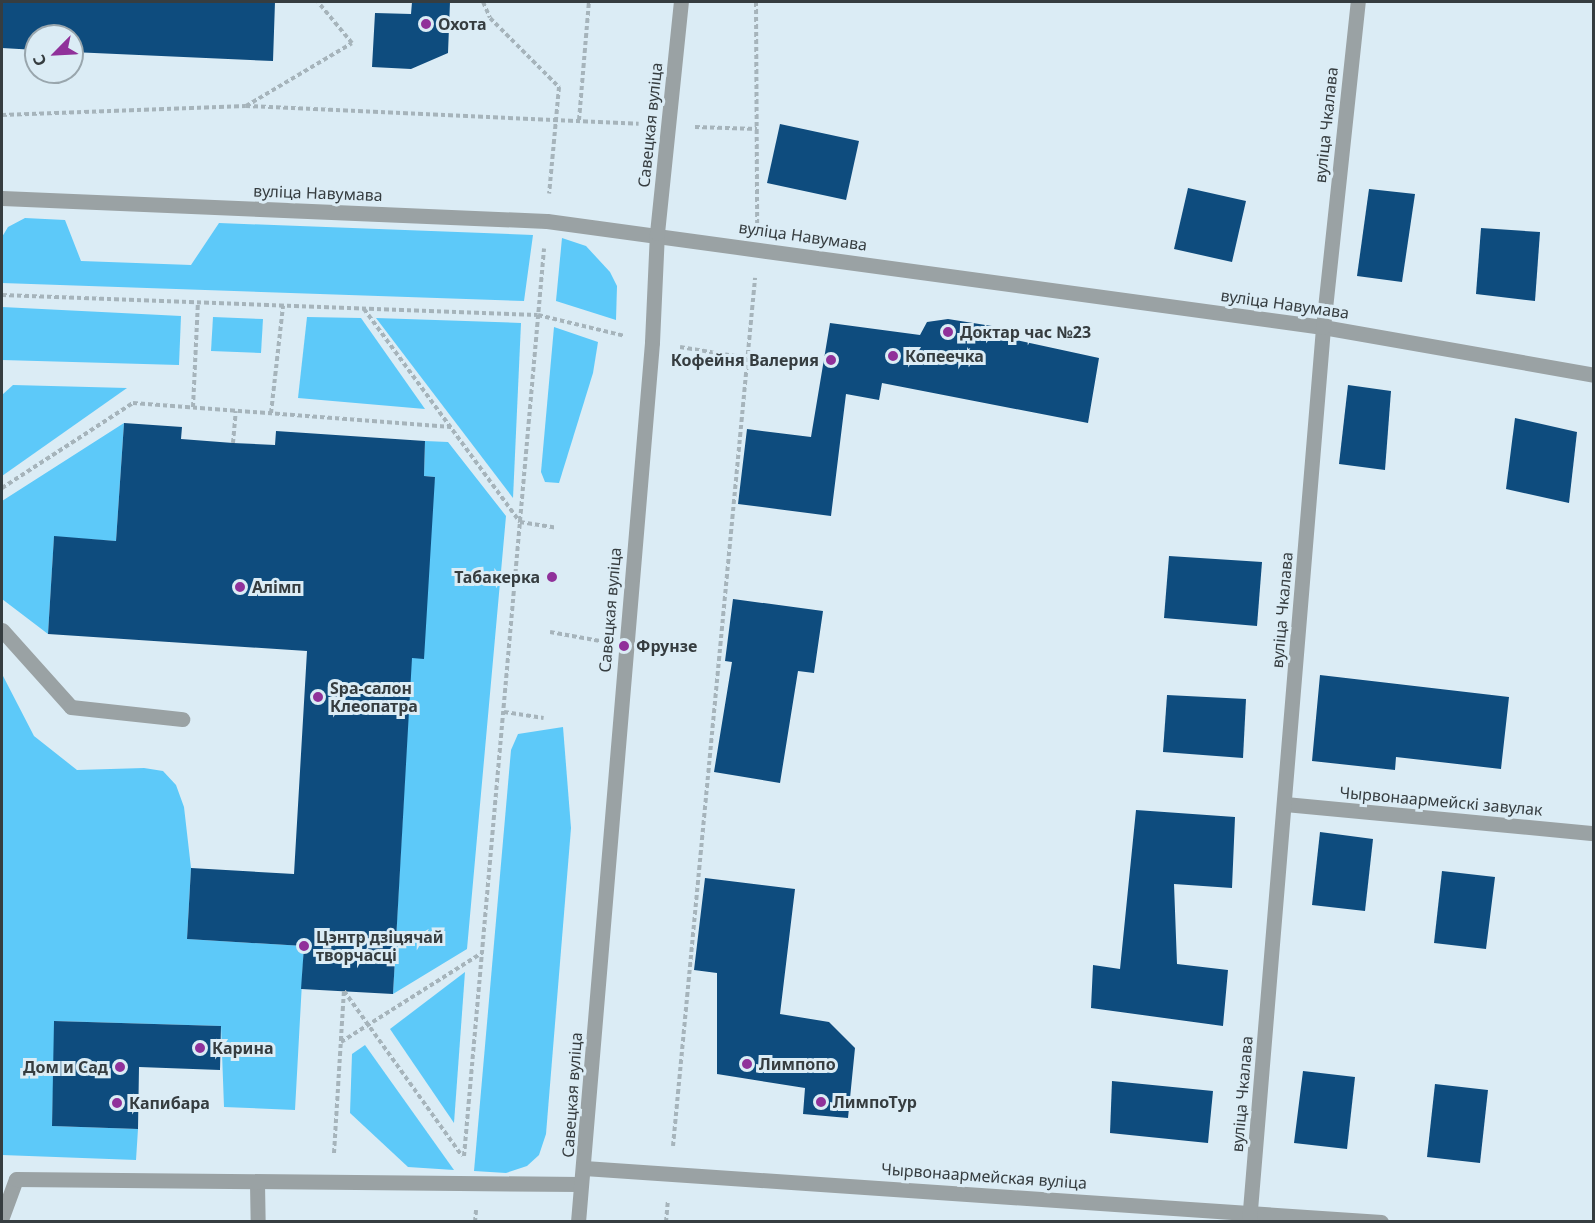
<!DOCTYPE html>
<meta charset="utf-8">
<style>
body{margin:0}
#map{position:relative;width:1595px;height:1223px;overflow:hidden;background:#dbecf5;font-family:"Noto Sans",sans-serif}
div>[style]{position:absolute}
.green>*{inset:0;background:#5dc9f9}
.building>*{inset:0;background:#0e4c7e}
.path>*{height:4px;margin-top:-2px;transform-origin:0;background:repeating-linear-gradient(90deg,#a6b4bb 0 4.5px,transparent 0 7.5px)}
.minor>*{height:15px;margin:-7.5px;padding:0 7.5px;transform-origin:7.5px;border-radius:7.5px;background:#9aa2a4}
.dots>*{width:16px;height:16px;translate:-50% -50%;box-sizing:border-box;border:3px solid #dbecf5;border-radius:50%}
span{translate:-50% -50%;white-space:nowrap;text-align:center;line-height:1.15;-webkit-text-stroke:6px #dbecf5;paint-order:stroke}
.poi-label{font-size:16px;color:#363d40;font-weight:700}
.left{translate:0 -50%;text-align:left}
.right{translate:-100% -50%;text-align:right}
.street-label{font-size:16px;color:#363d40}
.frame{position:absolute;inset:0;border:3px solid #363d40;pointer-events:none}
.north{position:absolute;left:24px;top:24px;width:60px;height:60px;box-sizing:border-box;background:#dbecf5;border:2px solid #99a6ad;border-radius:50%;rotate:246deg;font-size:16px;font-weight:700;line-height:24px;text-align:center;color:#363d40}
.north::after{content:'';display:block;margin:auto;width:21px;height:27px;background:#90319a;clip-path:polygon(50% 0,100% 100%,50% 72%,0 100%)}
</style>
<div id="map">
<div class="green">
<i style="clip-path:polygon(25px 218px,65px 220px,81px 261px,191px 265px,219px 223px,533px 235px,524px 301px,2px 283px,2px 237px,8px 227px)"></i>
<i style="clip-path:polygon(562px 238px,586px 246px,610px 272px,617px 286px,616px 320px,556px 301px)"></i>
<i style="clip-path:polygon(2px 307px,181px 316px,179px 365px,2px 360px)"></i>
<i style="clip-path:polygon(213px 317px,263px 319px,261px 353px,211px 351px)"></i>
<i style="clip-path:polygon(307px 317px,361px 318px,425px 409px,298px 398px)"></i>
<i style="clip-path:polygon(376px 318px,521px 323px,513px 498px)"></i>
<i style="clip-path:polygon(554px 327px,598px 342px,593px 373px,559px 483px,545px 482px,541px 472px)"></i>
<i style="clip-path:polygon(13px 385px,127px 388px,2px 476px,2px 395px)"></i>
<i style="clip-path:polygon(124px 423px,116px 541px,54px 537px,48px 634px,2px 599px,2px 501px)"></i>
<i style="clip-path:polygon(425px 441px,448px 442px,506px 516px,467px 949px,393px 994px,408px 715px,394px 714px,435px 477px,424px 476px)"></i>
<i style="clip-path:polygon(2px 674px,34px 736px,77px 770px,144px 768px,163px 771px,176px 785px,184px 807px,191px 868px,187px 939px,304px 946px,295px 1110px,224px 1107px,221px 1026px,55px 1021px,52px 1126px,138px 1129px,136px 1160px,2px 1155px)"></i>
<i style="clip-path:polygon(563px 727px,571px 828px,546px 1134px,539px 1155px,527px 1166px,506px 1173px,474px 1171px,511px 750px,518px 734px)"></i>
<i style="clip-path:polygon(465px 972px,454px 1123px,390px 1029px)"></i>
<i style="clip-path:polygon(365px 1045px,454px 1170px,408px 1167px,350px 1113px,352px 1054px)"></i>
</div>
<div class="building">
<i style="clip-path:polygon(2px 2px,275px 2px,273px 61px,72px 52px,72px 36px,36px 36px,36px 50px,2px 48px)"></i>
<i style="clip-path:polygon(412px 2px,450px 2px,448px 53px,411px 69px,372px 67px,375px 13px,411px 14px)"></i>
<i style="clip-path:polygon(780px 124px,859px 141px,846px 200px,767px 183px)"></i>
<i style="clip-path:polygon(1188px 188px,1246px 201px,1232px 262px,1174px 249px)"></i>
<i style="clip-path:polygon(1369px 189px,1415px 194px,1402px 282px,1357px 276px)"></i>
<i style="clip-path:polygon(1481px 228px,1540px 232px,1535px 301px,1476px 294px)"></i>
<i style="clip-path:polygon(948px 319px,998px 327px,997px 336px,1099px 358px,1088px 423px,882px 383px,879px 400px,846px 394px,831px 516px,738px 504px,747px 429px,811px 437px,830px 323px,920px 335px,927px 322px)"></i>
<i style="clip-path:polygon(1348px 385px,1391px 391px,1385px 470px,1339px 464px)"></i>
<i style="clip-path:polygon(1515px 418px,1577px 432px,1569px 503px,1506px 489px)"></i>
<i style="clip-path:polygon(124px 423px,182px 427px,181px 439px,233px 443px,275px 445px,276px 431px,425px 441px,424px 476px,435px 477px,424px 659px,412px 658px,393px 994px,301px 989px,304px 946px,187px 939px,191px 868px,294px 874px,307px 651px,48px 634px,54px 536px,116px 541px)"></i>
<i style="clip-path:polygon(1169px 556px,1262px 562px,1257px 626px,1164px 618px)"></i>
<i style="clip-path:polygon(733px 599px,823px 611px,814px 673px,798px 671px,780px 783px,714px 772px,732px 662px,725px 661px)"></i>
<i style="clip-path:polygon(1320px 675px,1509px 697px,1501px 769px,1396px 757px,1395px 770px,1312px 761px)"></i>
<i style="clip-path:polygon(1167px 695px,1246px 699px,1243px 758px,1163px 752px)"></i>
<i style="clip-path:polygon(1136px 810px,1235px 817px,1232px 888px,1174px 884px,1177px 964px,1228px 970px,1223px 1026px,1091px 1008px,1093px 965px,1120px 969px)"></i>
<i style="clip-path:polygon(1320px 832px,1373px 839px,1365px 911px,1312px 905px)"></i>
<i style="clip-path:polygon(1442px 871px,1495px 877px,1486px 949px,1434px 943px)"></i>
<i style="clip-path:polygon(705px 878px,795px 889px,780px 1014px,829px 1022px,855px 1048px,848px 1118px,803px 1114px,805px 1088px,717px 1074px,717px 973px,694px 970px)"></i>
<i style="clip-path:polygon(54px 1021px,221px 1026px,220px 1070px,139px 1067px,138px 1129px,52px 1126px)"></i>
<i style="clip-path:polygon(1303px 1071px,1355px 1077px,1347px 1149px,1294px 1143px)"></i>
<i style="clip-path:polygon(1112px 1081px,1213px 1091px,1208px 1143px,1110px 1133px)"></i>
<i style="clip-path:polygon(1435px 1084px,1488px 1090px,1480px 1163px,1427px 1157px)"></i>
</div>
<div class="path">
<i style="left:483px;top:2px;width:17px;rotate:66deg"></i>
<i style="left:490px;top:18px;width:98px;rotate:45deg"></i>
<i style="left:559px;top:87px;width:107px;rotate:95.3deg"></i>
<i style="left:756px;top:2px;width:221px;rotate:89.7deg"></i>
<i style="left:246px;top:106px;width:123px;rotate:-30.7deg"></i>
<i style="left:352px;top:43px;width:53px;rotate:-129.7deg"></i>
<i style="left:2px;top:115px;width:244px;rotate:-2.1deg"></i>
<i style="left:246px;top:106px;width:393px;rotate:2.6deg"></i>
<i style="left:579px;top:120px;width:118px;rotate:-85.2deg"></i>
<i style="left:695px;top:127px;width:62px;rotate:1.8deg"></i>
<i style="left:2px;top:295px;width:536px;rotate:2.14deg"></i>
<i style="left:538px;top:315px;width:89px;rotate:13.6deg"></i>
<i style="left:364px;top:309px;width:264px;rotate:53.8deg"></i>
<i style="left:520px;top:522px;width:37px;rotate:9deg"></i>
<i style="left:680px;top:347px;width:68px;rotate:9.3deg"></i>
<i style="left:193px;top:407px;width:105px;rotate:-87.3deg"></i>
<i style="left:271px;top:413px;width:108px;rotate:-83.6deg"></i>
<i style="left:233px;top:443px;width:32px;rotate:-85deg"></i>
<i style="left:2px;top:488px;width:156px;rotate:-33deg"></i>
<i style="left:133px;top:403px;width:319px;rotate:4.3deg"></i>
<i style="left:550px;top:632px;width:51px;rotate:10.2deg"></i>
<i style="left:504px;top:712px;width:40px;rotate:8.5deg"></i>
<i style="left:341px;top:1042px;width:167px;rotate:-32.3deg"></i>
<i style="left:673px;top:1146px;width:872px;rotate:-84.6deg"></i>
<i style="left:334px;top:1153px;width:162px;rotate:-86.5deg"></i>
<i style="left:344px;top:991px;width:203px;rotate:54.4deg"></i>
<i style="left:464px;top:1156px;width:911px;rotate:-84.96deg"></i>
<i style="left:475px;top:1222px;width:12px;rotate:-85deg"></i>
<i style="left:666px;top:1222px;width:21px;rotate:-85deg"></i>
</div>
<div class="minor">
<i style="left:2px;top:198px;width:545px;rotate:2.42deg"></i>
<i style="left:547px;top:221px;width:783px;rotate:7.78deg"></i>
<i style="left:1323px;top:327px;width:275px;rotate:10deg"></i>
<i style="left:2px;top:630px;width:103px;rotate:48.1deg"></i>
<i style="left:71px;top:707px;width:112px;rotate:6.2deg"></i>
<i style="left:1285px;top:804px;width:310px;rotate:5.4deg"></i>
<i style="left:584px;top:1168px;width:799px;rotate:3.88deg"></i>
<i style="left:257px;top:1183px;width:39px;rotate:89deg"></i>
<i style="left:2px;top:1217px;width:40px;rotate:-69.8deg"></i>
<i style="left:16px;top:1179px;width:564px;rotate:0.51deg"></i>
<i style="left:578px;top:1222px;width:883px;rotate:-85.19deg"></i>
<i style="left:652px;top:342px;width:109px;rotate:-87.4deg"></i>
<i style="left:657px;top:233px;width:232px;rotate:-84.1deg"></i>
<i style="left:1249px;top:1222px;width:898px;rotate:-85.27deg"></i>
<i style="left:1323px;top:327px;width:327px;rotate:-83.9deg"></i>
</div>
<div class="dots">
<i style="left:426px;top:24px;background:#90319a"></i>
<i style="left:948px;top:332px;background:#90319a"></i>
<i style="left:893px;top:356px;background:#90319a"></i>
<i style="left:831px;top:360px;background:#90319a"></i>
<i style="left:552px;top:577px;background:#90319a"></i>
<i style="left:240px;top:587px;background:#90319a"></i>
<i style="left:624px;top:646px;background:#90319a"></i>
<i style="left:318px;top:697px;background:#90319a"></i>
<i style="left:304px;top:946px;background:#90319a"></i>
<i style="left:200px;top:1048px;background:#90319a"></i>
<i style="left:747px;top:1064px;background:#90319a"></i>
<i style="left:120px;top:1067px;background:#90319a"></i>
<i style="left:821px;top:1102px;background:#90319a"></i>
<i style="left:117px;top:1103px;background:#90319a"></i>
</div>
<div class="poi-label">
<span class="left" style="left:438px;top:24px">Охота</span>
<span class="left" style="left:960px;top:332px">Доктар час №23</span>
<span class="left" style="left:905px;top:356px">Копеечка</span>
<span class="right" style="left:819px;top:360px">Кофейня Валерия</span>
<span class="right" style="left:540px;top:577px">Табакерка</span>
<span class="left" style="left:252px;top:587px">Алімп</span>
<span class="left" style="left:636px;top:646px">Фрунзе</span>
<span class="left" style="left:330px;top:697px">Spa-салон<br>Клеопатра</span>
<span class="left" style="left:316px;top:946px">Цэнтр дзіцячай<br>творчасці</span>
<span class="left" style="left:212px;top:1048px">Карина</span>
<span class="left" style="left:759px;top:1064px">Лимпопо</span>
<span class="right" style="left:108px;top:1067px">Дом и Сад</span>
<span class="left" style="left:833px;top:1102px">ЛимпоТур</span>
<span class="left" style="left:129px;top:1103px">Капибара</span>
</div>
<div class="street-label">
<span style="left:650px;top:125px;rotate:-84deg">Савецкая вуліца</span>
<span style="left:1326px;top:125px;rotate:-84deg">вуліца Чкалава</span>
<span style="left:318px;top:193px;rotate:2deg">вуліца Навумава</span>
<span style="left:803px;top:236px;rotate:8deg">вуліца Навумава</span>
<span style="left:1285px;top:304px;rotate:8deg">вуліца Навумава</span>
<span style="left:610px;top:610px;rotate:-85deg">Савецкая вуліца</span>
<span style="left:1282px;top:610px;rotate:-85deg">вуліца Чкалава</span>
<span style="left:1441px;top:801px;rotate:5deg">Чырвонаармейскі завулак</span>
<span style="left:1242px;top:1094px;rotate:-85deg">вуліца Чкалава</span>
<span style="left:572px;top:1095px;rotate:-86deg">Савецкая вуліца</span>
<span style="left:984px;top:1176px;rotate:4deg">Чырвонаармейская вуліца</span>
</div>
<div class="frame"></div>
<div class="north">С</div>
</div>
